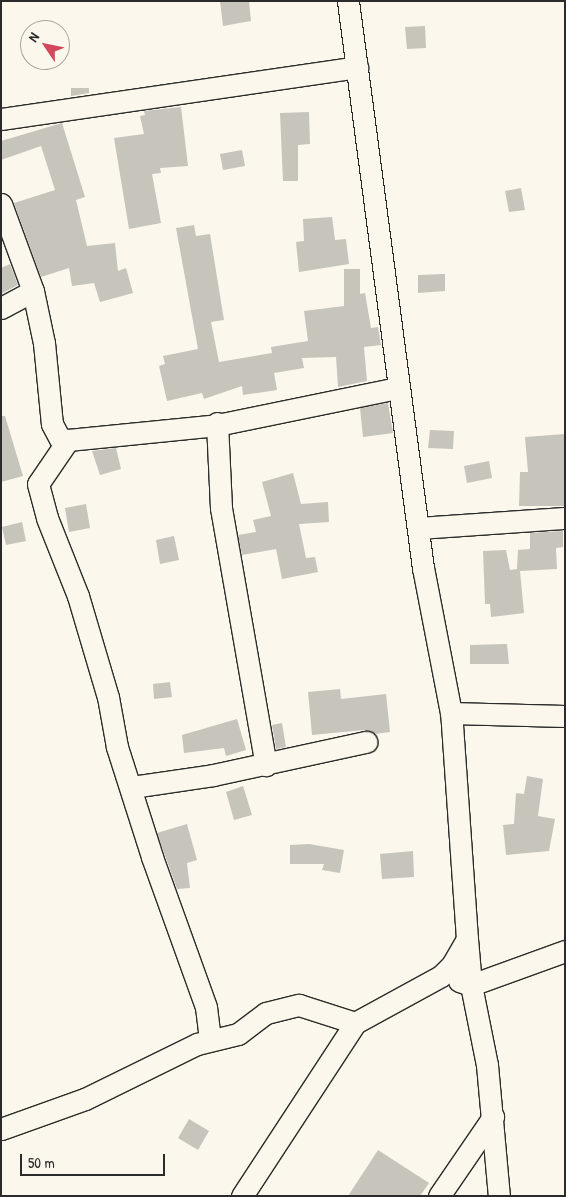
<!DOCTYPE html>
<style>
body{margin:0}
#map{position:relative;width:566px;height:1197px;overflow:hidden;background:#fbf7ec;font-family:"Patrick Hand",sans-serif}
div>[style]{position:absolute}
.building>*{inset:0;background:#c7c4bc}
.roads{filter:drop-shadow(1px 0 #2b2b2b) drop-shadow(-1px 0 #2b2b2b) drop-shadow(0 1px #2b2b2b) drop-shadow(0 -1px #2b2b2b)}
.street>*{height:21px;margin:-10.5px;padding:0 10.5px;transform-origin:10.5px;border-radius:10.5px;background:#fbf7ec}
span{translate:-50% -50%;white-space:nowrap;text-align:center;line-height:1.15;-webkit-text-stroke:5px #fbf7ec;paint-order:stroke}
.frame{position:absolute;inset:0;border:2px solid #2b2b2b;pointer-events:none}
.north{position:absolute;left:20px;top:20px;width:50px;height:50px;box-sizing:border-box;background:#fbf7ec;border:1px solid #a8a59f;border-radius:50%;rotate:304deg;font-size:14px;font-weight:700;line-height:20px;text-align:center;color:#2b2b2b}
.north::after{content:'';display:block;margin:auto;width:18px;height:22px;background:#d1495b;clip-path:polygon(50% 0,100% 100%,50% 72%,0 100%)}
.scale{position:absolute;left:20px;top:1154px;width:145px;height:22px;box-sizing:border-box;border:2px solid #2b2b2b;border-top:0;padding-left:6px;font-size:15px;line-height:18px;white-space:nowrap;color:#2b2b2b;-webkit-text-stroke:4px #fbf7ec;paint-order:stroke}
</style>
<div id="map">
<div class="building">
<i style="clip-path:polygon(220px 1px,249px 1px,251px 21px,223px 26px)"></i>
<i style="clip-path:polygon(425px 26px,426px 48px,407px 49px,405px 27px)"></i>
<i style="clip-path:polygon(71px 88px,89px 88px,89px 93px,71px 96px)"></i>
<i style="clip-path:polygon(181px 107px,188px 166px,160px 168px,161px 173px,152px 174px,161px 223px,129px 229px,114px 138px,144px 134px,140px 116px,145px 115px,144px 111px)"></i>
<i style="clip-path:polygon(309px 112px,310px 144px,298px 145px,298px 181px,283px 181px,280px 113px)"></i>
<i style="clip-path:polygon(62px 123px,85px 197px,76px 200px,87px 246px,115px 243px,118px 271px,126px 268px,133px 293px,100px 302px,94px 283px,72px 286px,69px 268px,41px 277px,14px 203px,55px 190px,41px 146px,1px 160px,1px 141px)"></i>
<i style="clip-path:polygon(242px 150px,245px 166px,223px 170px,220px 154px)"></i>
<i style="clip-path:polygon(521px 188px,525px 210px,509px 212px,505px 191px)"></i>
<i style="clip-path:polygon(332px 217px,335px 240px,346px 239px,349px 264px,299px 272px,296px 242px,304px 241px,303px 219px)"></i>
<i style="clip-path:polygon(194px 225px,196px 236px,210px 234px,224px 320px,211px 322px,219px 362px,272px 353px,271px 347px,308px 341px,304px 311px,344px 306px,344px 269px,360px 269px,360px 294px,365px 293px,371px 328px,378px 327px,381px 345px,364px 347px,367px 381px,338px 387px,336px 357px,302px 358px,304px 368px,274px 373px,277px 390px,243px 395px,242px 386px,204px 399px,202px 393px,167px 401px,159px 366px,165px 364px,163px 356px,198px 349px,176px 228px)"></i>
<i style="clip-path:polygon(10px 264px,18px 285px,1px 294px,1px 268px)"></i>
<i style="clip-path:polygon(445px 274px,445px 291px,418px 293px,418px 275px)"></i>
<i style="clip-path:polygon(388px 403px,393px 433px,363px 437px,360px 408px)"></i>
<i style="clip-path:polygon(1px 416px,5px 416px,23px 476px,1px 482px)"></i>
<i style="clip-path:polygon(430px 430px,454px 431px,453px 449px,428px 448px)"></i>
<i style="clip-path:polygon(565px 434px,565px 506px,519px 506px,520px 472px,528px 472px,525px 437px)"></i>
<i style="clip-path:polygon(116px 448px,121px 469px,100px 475px,92px 451px)"></i>
<i style="clip-path:polygon(489px 461px,492px 478px,467px 483px,464px 466px)"></i>
<i style="clip-path:polygon(293px 473px,301px 504px,328px 502px,329px 522px,299px 524px,306px 558px,315px 557px,318px 572px,282px 579px,276px 549px,242px 555px,238px 535px,256px 532px,253px 520px,271px 516px,262px 482px)"></i>
<i style="clip-path:polygon(86px 504px,90px 528px,69px 532px,65px 508px)"></i>
<i style="clip-path:polygon(22px 522px,26px 541px,6px 545px,2px 527px)"></i>
<i style="clip-path:polygon(563px 531px,563px 547px,556px 548px,557px 569px,520px 571px,524px 613px,491px 617px,490px 604px,485px 604px,483px 551px,506px 550px,510px 570px,517px 569px,518px 550px,530px 549px,530px 533px)"></i>
<i style="clip-path:polygon(174px 536px,179px 560px,160px 564px,156px 540px)"></i>
<i style="clip-path:polygon(507px 644px,509px 664px,470px 664px,470px 645px)"></i>
<i style="clip-path:polygon(170px 682px,172px 697px,154px 699px,153px 684px)"></i>
<i style="clip-path:polygon(340px 689px,341px 699px,386px 694px,390px 732px,375px 734px,364px 730px,312px 735px,308px 692px)"></i>
<i style="clip-path:polygon(237px 719px,246px 750px,226px 756px,224px 748px,184px 753px,182px 735px)"></i>
<i style="clip-path:polygon(282px 723px,286px 747px,276px 749px,272px 725px)"></i>
<i style="clip-path:polygon(527px 776px,543px 779px,538px 816px,555px 819px,549px 851px,506px 855px,503px 825px,514px 824px,516px 793px,524px 794px)"></i>
<i style="clip-path:polygon(243px 786px,252px 815px,234px 820px,226px 792px)"></i>
<i style="clip-path:polygon(187px 824px,197px 860px,187px 863px,190px 888px,177px 889px,157px 833px)"></i>
<i style="clip-path:polygon(309px 844px,344px 850px,340px 873px,322px 870px,324px 864px,290px 864px,290px 845px)"></i>
<i style="clip-path:polygon(413px 851px,414px 877px,382px 879px,380px 854px)"></i>
<i style="clip-path:polygon(189px 1119px,209px 1131px,198px 1150px,178px 1138px)"></i>
<i style="clip-path:polygon(378px 1150px,429px 1183px,420px 1196px,348px 1196px)"></i>
</div>
<div class="roads">
<div class="street">
<i style="left:1px;top:119px;width:360px;rotate:-8.3deg"></i>
<i style="left:1px;top:204px;width:93px;rotate:69.8deg"></i>
<i style="left:33px;top:291px;width:53px;rotate:78.1deg"></i>
<i style="left:44px;top:343px;width:81px;rotate:84.4deg"></i>
<i style="left:52px;top:424px;width:17px;rotate:62deg"></i>
<i style="left:60px;top:439px;width:8px;rotate:7deg"></i>
<i style="left:68px;top:440px;width:150px;rotate:-5.7deg"></i>
<i style="left:217px;top:425px;width:184px;rotate:-11.6deg"></i>
<i style="left:1px;top:308px;width:36px;rotate:-28deg"></i>
<i style="left:217px;top:423px;width:85px;rotate:87.3deg"></i>
<i style="left:221px;top:508px;width:261px;rotate:80.1deg"></i>
<i style="left:68px;top:440px;width:53px;rotate:124.3deg"></i>
<i style="left:38px;top:484px;width:35px;rotate:75deg"></i>
<i style="left:47px;top:518px;width:84px;rotate:68.3deg"></i>
<i style="left:78px;top:596px;width:105px;rotate:73.5deg"></i>
<i style="left:108px;top:697px;width:51px;rotate:79.8deg"></i>
<i style="left:117px;top:747px;width:115px;rotate:72.3deg"></i>
<i style="left:152px;top:857px;width:159px;rotate:70.2deg"></i>
<i style="left:206px;top:1007px;width:33px;rotate:83deg"></i>
<i style="left:418px;top:528px;width:147px;rotate:-3.9deg"></i>
<i style="left:451px;top:713px;width:114px;rotate:1.5deg"></i>
<i style="left:132px;top:787px;width:82px;rotate:-8.4deg"></i>
<i style="left:213px;top:775px;width:157px;rotate:-12.2deg"></i>
<i style="left:467px;top:939px;width:46px;rotate:85deg"></i>
<i style="left:471px;top:985px;width:82px;rotate:78.7deg"></i>
<i style="left:487px;top:1065px;width:132px;rotate:84.8deg"></i>
<i style="left:459px;top:981px;width:13px;rotate:18deg"></i>
<i style="left:471px;top:985px;width:100px;rotate:-19.9deg"></i>
<i style="left:1px;top:1129px;width:89px;rotate:-19.7deg"></i>
<i style="left:85px;top:1099px;width:125px;rotate:-26.2deg"></i>
<i style="left:197px;top:1044px;width:42px;rotate:-13.7deg"></i>
<i style="left:238px;top:1034px;width:35px;rotate:-37deg"></i>
<i style="left:266px;top:1013px;width:34px;rotate:-14deg"></i>
<i style="left:299px;top:1005px;width:59px;rotate:17.8deg"></i>
<i style="left:242px;top:1196px;width:207px;rotate:-56.8deg"></i>
<i style="left:355px;top:1023px;width:98px;rotate:-28.7deg"></i>
<i style="left:441px;top:976px;width:16px;rotate:-45deg"></i>
<i style="left:452px;top:965px;width:30px;rotate:-60deg"></i>
<i style="left:467px;top:939px;width:227px;rotate:-94deg"></i>
<i style="left:451px;top:713px;width:148px;rotate:-100.9deg"></i>
<i style="left:423px;top:568px;width:572px;rotate:-97.54deg"></i>
<i style="left:439px;top:1196px;width:96px;rotate:-55.6deg"></i>
</div>
</div>
<div class="frame"></div>
<div class="north">N</div>
<div class="scale">50 m</div>
</div>
